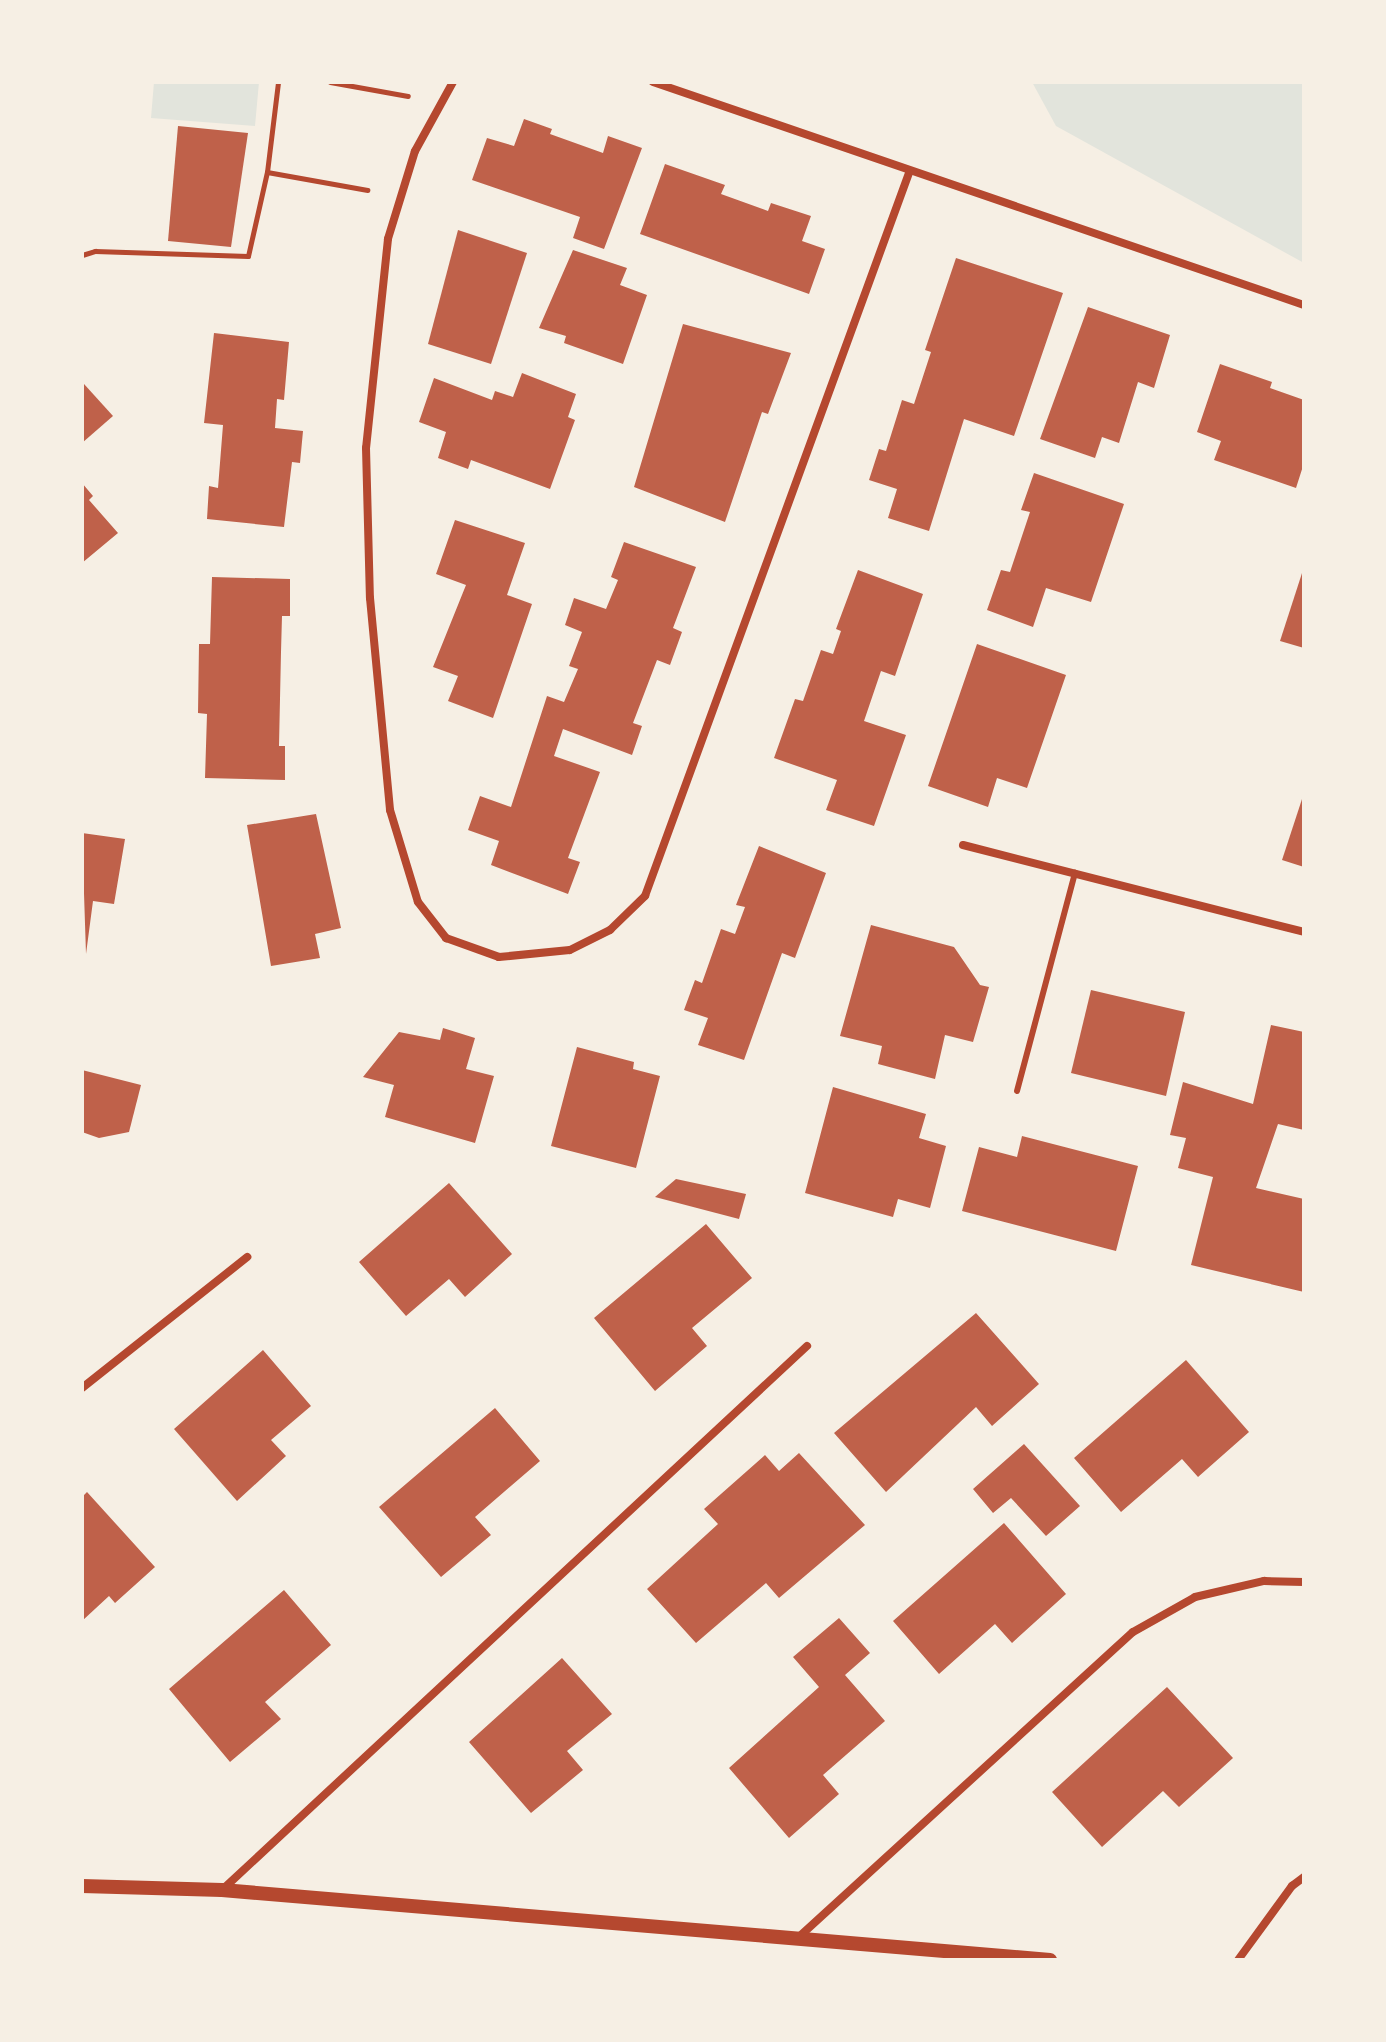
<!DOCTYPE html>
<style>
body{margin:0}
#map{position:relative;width:1386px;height:2042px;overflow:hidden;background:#f6efe4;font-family:Merriweather,serif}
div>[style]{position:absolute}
.green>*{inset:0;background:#e2e4dc}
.building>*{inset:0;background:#bf614a}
.path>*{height:5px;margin:-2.5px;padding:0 2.5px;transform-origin:2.5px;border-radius:2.5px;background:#b5482f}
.service>*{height:6px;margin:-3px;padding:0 3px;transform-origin:3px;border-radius:3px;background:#b5482f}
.minor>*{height:8px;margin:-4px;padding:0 4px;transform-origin:4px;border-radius:4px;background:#b5482f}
.tertiary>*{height:14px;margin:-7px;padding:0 7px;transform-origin:7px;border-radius:7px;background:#b5482f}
span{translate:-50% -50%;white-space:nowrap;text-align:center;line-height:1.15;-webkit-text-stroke:8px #f6efe4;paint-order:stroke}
.frame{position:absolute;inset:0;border:84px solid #f6efe4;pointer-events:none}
</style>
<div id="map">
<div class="green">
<i style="clip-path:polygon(154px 82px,259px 82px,255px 126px,151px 118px)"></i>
<i style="clip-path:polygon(1032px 82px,1304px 82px,1304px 263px,1056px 126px)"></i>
</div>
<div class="building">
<i style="clip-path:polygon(524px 119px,552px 129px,550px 134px,603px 153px,608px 136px,642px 148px,604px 249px,573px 238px,580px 217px,472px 180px,487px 138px,514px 146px)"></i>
<i style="clip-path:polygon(178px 126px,248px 133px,231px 247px,168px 241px)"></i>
<i style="clip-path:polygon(665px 164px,725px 185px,721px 194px,768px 211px,771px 203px,811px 216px,802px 241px,825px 249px,809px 294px,640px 234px)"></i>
<i style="clip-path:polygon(458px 230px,527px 253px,491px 364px,428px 344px)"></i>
<i style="clip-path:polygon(573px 250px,627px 268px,620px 285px,647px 295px,623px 364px,564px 343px,566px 336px,539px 328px)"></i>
<i style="clip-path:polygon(956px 258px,1063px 293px,1014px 436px,964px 419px,929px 531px,888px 518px,897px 489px,869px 480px,879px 449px,886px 451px,902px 400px,914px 404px,931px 352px,925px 350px)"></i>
<i style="clip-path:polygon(1088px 307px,1170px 335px,1154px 388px,1138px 382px,1119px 443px,1102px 437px,1095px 458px,1040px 439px)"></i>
<i style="clip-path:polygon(683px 324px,791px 353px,768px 414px,762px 412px,725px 522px,634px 487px)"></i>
<i style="clip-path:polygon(214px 333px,289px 342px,284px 400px,277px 399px,275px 428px,303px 431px,300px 463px,292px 462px,284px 527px,207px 519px,209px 486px,218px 488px,223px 425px,204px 423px)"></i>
<i style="clip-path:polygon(1220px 364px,1272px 382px,1270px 388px,1304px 400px,1304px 463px,1296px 488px,1214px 460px,1221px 441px,1197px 432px)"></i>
<i style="clip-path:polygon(522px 373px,576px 394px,568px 417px,575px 420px,550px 489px,471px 460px,468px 469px,438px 458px,446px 432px,419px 422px,434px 378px,492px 400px,495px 391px,513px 397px)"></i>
<i style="clip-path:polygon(84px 384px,113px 416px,82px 443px,82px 386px)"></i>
<i style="clip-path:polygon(1034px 473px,1124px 504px,1091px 602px,1046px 588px,1033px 627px,987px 610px,1001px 570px,1010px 572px,1030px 512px,1021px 510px)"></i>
<i style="clip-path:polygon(82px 483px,93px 496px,89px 500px,118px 533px,82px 563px)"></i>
<i style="clip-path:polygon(455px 520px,525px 543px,507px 595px,532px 604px,493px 718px,448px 701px,458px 676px,433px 667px,466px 585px,436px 574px)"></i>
<i style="clip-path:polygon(624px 542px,696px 567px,673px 628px,682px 632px,670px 665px,657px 660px,633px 723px,642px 726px,632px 755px,563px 729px,554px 756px,600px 772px,568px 858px,580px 862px,568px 894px,491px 865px,499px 841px,468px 830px,480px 796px,511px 807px,547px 696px,564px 702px,578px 669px,569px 666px,582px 632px,565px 625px,574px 598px,606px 609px,618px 580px,611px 577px)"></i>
<i style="clip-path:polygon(858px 570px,923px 594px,895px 676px,881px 671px,864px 721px,906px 735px,874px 826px,826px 810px,837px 780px,774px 758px,795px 699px,803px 701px,821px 650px,833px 654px,841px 631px,836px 629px)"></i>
<i style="clip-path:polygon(1303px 570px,1304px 570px,1304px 648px,1280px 641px)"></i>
<i style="clip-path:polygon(212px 577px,290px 579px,290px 616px,282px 616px,281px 652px,279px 746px,285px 746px,285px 780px,205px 778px,207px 714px,198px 713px,199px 644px,210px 644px)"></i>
<i style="clip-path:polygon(977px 644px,1066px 675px,1027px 788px,997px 778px,988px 807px,928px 786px)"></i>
<i style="clip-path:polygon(1303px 796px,1304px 796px,1304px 867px,1282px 860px)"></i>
<i style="clip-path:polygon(316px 814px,341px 928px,315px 934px,320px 958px,271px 966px,247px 825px)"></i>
<i style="clip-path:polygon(82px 833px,125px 839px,114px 904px,93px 901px,86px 954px)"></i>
<i style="clip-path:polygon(759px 846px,826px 873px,795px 958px,782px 953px,744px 1060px,698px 1045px,708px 1018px,684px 1010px,695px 980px,702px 983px,721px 929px,735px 934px,745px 907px,736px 905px)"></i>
<i style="clip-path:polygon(871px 925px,954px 947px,980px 985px,989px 987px,973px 1042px,945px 1035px,935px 1079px,878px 1064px,882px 1046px,840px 1036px)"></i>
<i style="clip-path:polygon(1091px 990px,1185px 1012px,1166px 1096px,1071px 1073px)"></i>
<i style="clip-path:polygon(1271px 1025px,1304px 1032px,1304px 1130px,1278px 1124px,1256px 1188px,1304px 1199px,1304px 1292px,1191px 1265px,1213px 1177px,1178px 1168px,1186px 1138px,1170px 1135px,1183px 1082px,1253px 1104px)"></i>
<i style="clip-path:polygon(443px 1028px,475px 1038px,466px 1069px,494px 1076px,475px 1143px,385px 1117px,394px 1085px,363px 1077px,399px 1032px,440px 1040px)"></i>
<i style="clip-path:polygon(577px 1047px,634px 1062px,633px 1069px,660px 1076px,636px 1168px,551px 1146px)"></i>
<i style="clip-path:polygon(82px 1070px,141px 1085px,129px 1132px,99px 1138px,82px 1132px)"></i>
<i style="clip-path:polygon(833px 1087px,926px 1114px,919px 1138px,946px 1146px,930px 1208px,898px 1199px,893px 1217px,805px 1193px)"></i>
<i style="clip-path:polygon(1022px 1136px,1138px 1166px,1116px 1251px,962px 1211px,979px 1147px,1017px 1157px)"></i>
<i style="clip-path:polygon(676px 1179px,746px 1194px,739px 1219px,655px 1197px)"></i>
<i style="clip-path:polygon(449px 1183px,512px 1254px,465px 1297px,449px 1279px,406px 1316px,359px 1262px)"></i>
<i style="clip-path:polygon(706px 1224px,752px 1278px,692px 1328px,707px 1346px,655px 1391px,594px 1318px)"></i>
<i style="clip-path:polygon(976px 1313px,1039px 1384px,992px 1426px,976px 1407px,886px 1492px,834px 1433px)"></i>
<i style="clip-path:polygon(263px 1350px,311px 1406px,271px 1440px,286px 1456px,237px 1501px,174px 1429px)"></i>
<i style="clip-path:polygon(1186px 1360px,1249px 1432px,1198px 1477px,1182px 1459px,1121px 1512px,1074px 1458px)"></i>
<i style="clip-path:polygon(495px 1408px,540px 1461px,475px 1517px,491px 1535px,441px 1577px,379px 1507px)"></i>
<i style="clip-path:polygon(1024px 1444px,1080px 1506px,1046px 1536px,1011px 1498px,993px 1513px,973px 1489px)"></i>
<i style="clip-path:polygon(799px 1453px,865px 1525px,779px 1598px,766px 1583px,696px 1643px,647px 1589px,718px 1524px,704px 1509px,765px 1455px,779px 1471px)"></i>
<i style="clip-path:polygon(87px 1492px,155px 1567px,115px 1603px,109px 1596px,82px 1621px,82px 1497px)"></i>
<i style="clip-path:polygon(1004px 1523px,1066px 1594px,1012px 1643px,995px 1624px,939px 1674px,893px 1621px)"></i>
<i style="clip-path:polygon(284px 1590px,331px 1645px,265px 1702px,281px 1719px,230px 1762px,169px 1689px)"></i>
<i style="clip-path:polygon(839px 1618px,870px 1653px,845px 1675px,885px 1721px,823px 1775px,839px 1794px,789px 1838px,729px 1768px,819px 1687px,793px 1657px)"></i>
<i style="clip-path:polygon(562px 1658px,612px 1714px,567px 1751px,583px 1770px,531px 1813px,469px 1742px)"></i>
<i style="clip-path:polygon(1167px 1687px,1233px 1758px,1179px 1807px,1163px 1791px,1102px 1847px,1052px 1792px)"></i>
</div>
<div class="path">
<i style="left:330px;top:82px;width:79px;rotate:10.2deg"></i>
<i style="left:267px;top:172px;width:102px;rotate:10.2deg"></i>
<i style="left:82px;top:255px;width:14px;rotate:-17deg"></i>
<i style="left:95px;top:251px;width:153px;rotate:1.9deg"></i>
<i style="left:248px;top:256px;width:86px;rotate:-77.3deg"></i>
<i style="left:267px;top:172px;width:91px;rotate:-83deg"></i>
</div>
<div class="service">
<i style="left:1017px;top:1091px;width:226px;rotate:-75.1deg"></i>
</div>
<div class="minor">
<i style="left:453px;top:82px;width:79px;rotate:118.8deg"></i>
<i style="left:415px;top:151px;width:92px;rotate:107.1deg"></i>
<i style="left:388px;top:239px;width:210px;rotate:96deg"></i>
<i style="left:366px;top:448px;width:150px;rotate:88.5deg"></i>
<i style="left:370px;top:598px;width:213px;rotate:84.6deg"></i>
<i style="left:390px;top:810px;width:96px;rotate:73.1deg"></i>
<i style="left:418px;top:902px;width:46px;rotate:52.1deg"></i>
<i style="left:446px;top:938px;width:56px;rotate:19.7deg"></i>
<i style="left:499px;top:957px;width:71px;rotate:-5.6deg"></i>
<i style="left:570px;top:950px;width:45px;rotate:-26.6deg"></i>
<i style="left:610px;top:930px;width:49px;rotate:-44.2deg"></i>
<i style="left:645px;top:896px;width:770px;rotate:-69.94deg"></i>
<i style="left:653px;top:82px;width:688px;rotate:18.91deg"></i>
<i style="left:963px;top:845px;width:352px;rotate:14.3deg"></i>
<i style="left:82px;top:1388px;width:211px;rotate:-38.4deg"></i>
<i style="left:222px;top:1890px;width:799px;rotate:-42.92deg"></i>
<i style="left:801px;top:1935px;width:449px;rotate:-42.4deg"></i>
<i style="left:1133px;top:1632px;width:71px;rotate:-29.4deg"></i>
<i style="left:1195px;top:1597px;width:71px;rotate:-13.1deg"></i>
<i style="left:1264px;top:1581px;width:40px;rotate:1.4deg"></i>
<i style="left:1238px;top:1960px;width:92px;rotate:-53.9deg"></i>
<i style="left:1292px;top:1886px;width:15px;rotate:-37deg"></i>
</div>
<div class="tertiary">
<i style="left:82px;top:1886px;width:140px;rotate:1.6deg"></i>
<i style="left:222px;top:1890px;width:831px;rotate:4.83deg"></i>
</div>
<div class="frame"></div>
</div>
